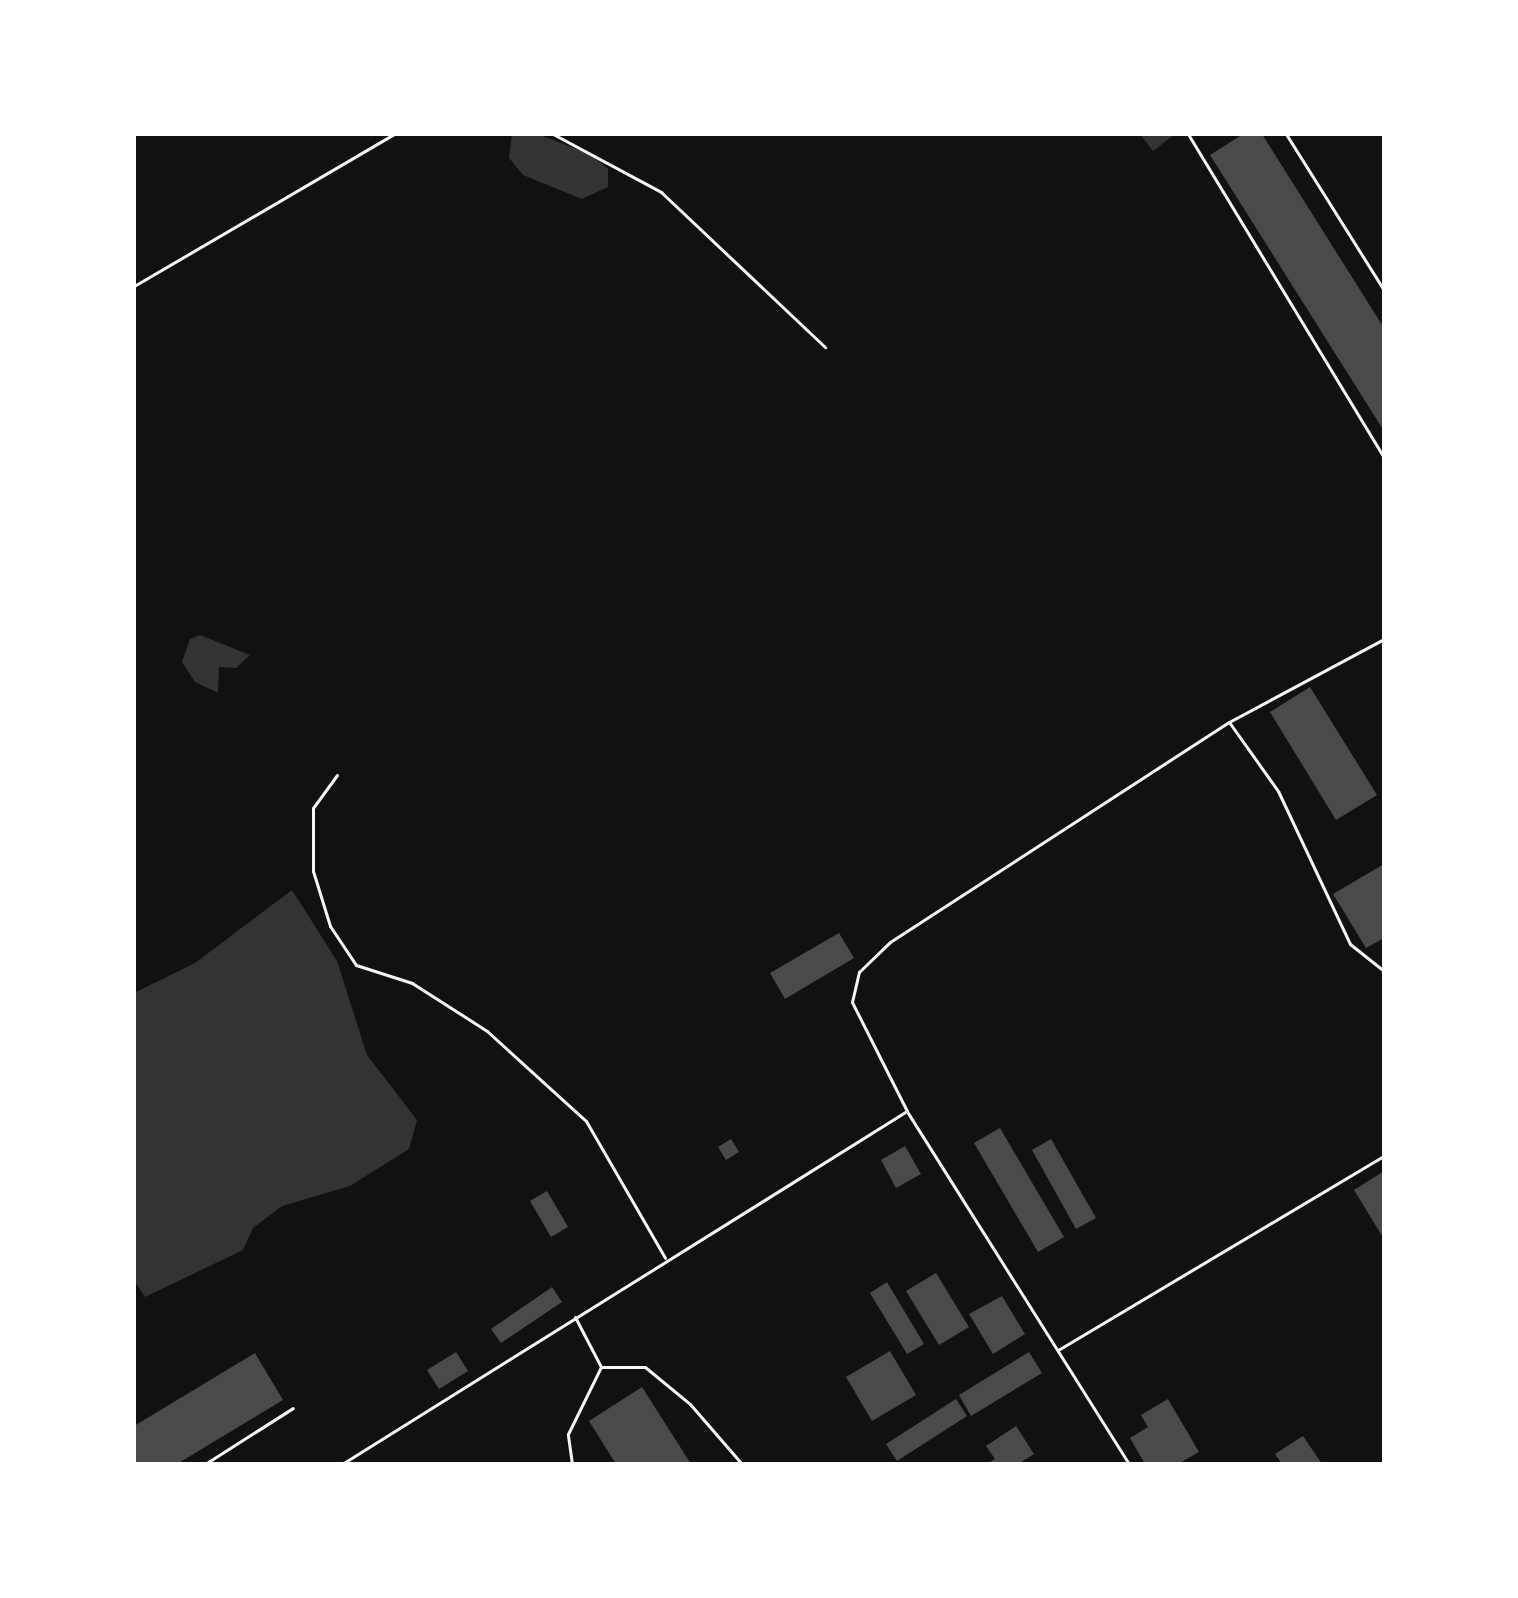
<!DOCTYPE html>
<style>
body{margin:0}
#map{position:relative;width:1518px;height:1598px;overflow:hidden;background:#111;font-family:"Source Serif 4",serif}
div>[style]{position:absolute}
.water>*{inset:0;background:#333}
.building>*{inset:0;background:#4a4a4a}
.service>*{height:3px;margin:-1.5px;padding:0 1.5px;transform-origin:1.5px;border-radius:1.5px;background:#f5f5f5}
span{translate:-50% -50%;white-space:nowrap;text-align:center;line-height:1.15;-webkit-text-stroke:8px #fff;paint-order:stroke}
.frame{position:absolute;inset:0;border:136px solid #fff;pointer-events:none}
</style>
<div id="map">
<div class="water">
<i style="clip-path:polygon(512px 134px,537px 134px,590px 154px,608px 169px,608px 187px,582px 199px,523px 175px,509px 158px)"></i>
<i style="clip-path:polygon(1140px 134px,1175px 134px,1153px 151px)"></i>
<i style="clip-path:polygon(200px 635px,250px 655px,236px 668px,219px 667px,218px 693px,195px 682px,182px 662px,190px 639px)"></i>
<i style="clip-path:polygon(292px 890px,337px 961px,367px 1055px,417px 1120px,409px 1149px,350px 1186px,282px 1206px,253px 1228px,243px 1250px,145px 1297px,134px 1280px,134px 993px,195px 963px)"></i>
</div>
<div class="building">
<i style="clip-path:polygon(1243px 134px,1262px 134px,1384px 328px,1384px 431px,1210px 155px)"></i>
<i style="clip-path:polygon(1310px 687px,1377px 795px,1336px 820px,1270px 712px)"></i>
<i style="clip-path:polygon(1384px 864px,1384px 938px,1366px 948px,1333px 894px)"></i>
<i style="clip-path:polygon(839px 933px,854px 958px,785px 999px,770px 973px)"></i>
<i style="clip-path:polygon(1000px 1128px,1064px 1237px,1038px 1252px,974px 1143px)"></i>
<i style="clip-path:polygon(731px 1139px,739px 1152px,726px 1160px,718px 1147px)"></i>
<i style="clip-path:polygon(1051px 1139px,1096px 1218px,1076px 1229px,1032px 1150px)"></i>
<i style="clip-path:polygon(905px 1146px,921px 1174px,896px 1188px,881px 1160px)"></i>
<i style="clip-path:polygon(1384px 1171px,1384px 1239px,1354px 1190px)"></i>
<i style="clip-path:polygon(547px 1191px,568px 1227px,551px 1237px,530px 1201px)"></i>
<i style="clip-path:polygon(936px 1273px,969px 1327px,939px 1345px,906px 1291px)"></i>
<i style="clip-path:polygon(887px 1282px,924px 1344px,907px 1354px,870px 1293px)"></i>
<i style="clip-path:polygon(552px 1287px,562px 1302px,501px 1343px,491px 1329px)"></i>
<i style="clip-path:polygon(1002px 1296px,1025px 1334px,993px 1354px,969px 1314px)"></i>
<i style="clip-path:polygon(890px 1351px,916px 1395px,872px 1421px,846px 1377px)"></i>
<i style="clip-path:polygon(456px 1352px,468px 1371px,439px 1389px,427px 1370px)"></i>
<i style="clip-path:polygon(1029px 1352px,1042px 1373px,971px 1416px,959px 1395px)"></i>
<i style="clip-path:polygon(255px 1353px,283px 1400px,177px 1464px,134px 1464px,134px 1426px)"></i>
<i style="clip-path:polygon(642px 1387px,691px 1464px,616px 1464px,589px 1421px)"></i>
<i style="clip-path:polygon(956px 1399px,967px 1416px,897px 1461px,886px 1444px)"></i>
<i style="clip-path:polygon(1168px 1399px,1199px 1452px,1178px 1464px,1145px 1464px,1130px 1438px,1148px 1427px,1141px 1415px)"></i>
<i style="clip-path:polygon(1016px 1426px,1034px 1454px,1018px 1464px,987px 1464px,995px 1459px,986px 1446px)"></i>
<i style="clip-path:polygon(1303px 1436px,1322px 1464px,1282px 1464px,1275px 1454px)"></i>
</div>
<div class="service">
<i style="left:553px;top:134px;width:123px;rotate:28.2deg"></i>
<i style="left:661px;top:192px;width:226px;rotate:43.4deg"></i>
<i style="left:1188px;top:134px;width:378px;rotate:58.8deg"></i>
<i style="left:1286px;top:134px;width:184px;rotate:57.9deg"></i>
<i style="left:134px;top:286px;width:301px;rotate:-30.3deg"></i>
<i style="left:1229px;top:722px;width:85px;rotate:54.6deg"></i>
<i style="left:1278px;top:791px;width:169px;rotate:64.8deg"></i>
<i style="left:1350px;top:944px;width:43px;rotate:38.5deg"></i>
<i style="left:337px;top:775px;width:41px;rotate:126deg"></i>
<i style="left:313px;top:808px;width:63px;rotate:90deg"></i>
<i style="left:313px;top:871px;width:58px;rotate:72.8deg"></i>
<i style="left:330px;top:926px;width:47px;rotate:56.3deg"></i>
<i style="left:356px;top:965px;width:59px;rotate:17.8deg"></i>
<i style="left:412px;top:983px;width:89px;rotate:32.6deg"></i>
<i style="left:487px;top:1031px;width:134px;rotate:42.3deg"></i>
<i style="left:586px;top:1121px;width:158px;rotate:60deg"></i>
<i style="left:575px;top:1317px;width:56px;rotate:62.5deg"></i>
<i style="left:601px;top:1367px;width:44px"></i>
<i style="left:645px;top:1367px;width:58px;rotate:39.4deg"></i>
<i style="left:690px;top:1404px;width:79px;rotate:49.1deg"></i>
<i style="left:1058px;top:1350px;width:379px;rotate:-30.8deg"></i>
<i style="left:205px;top:1464px;width:104px;rotate:-32.5deg"></i>
<i style="left:342px;top:1464px;width:666px;rotate:-32deg"></i>
<i style="left:572px;top:1464px;width:30px;rotate:-98deg"></i>
<i style="left:568px;top:1434px;width:75px;rotate:-63.8deg"></i>
<i style="left:1129px;top:1464px;width:417px;rotate:-122.2deg"></i>
<i style="left:907px;top:1111px;width:122px;rotate:-116.8deg"></i>
<i style="left:852px;top:1002px;width:31px;rotate:-77deg"></i>
<i style="left:859px;top:972px;width:43px;rotate:-44.1deg"></i>
<i style="left:890px;top:942px;width:404px;rotate:-33deg"></i>
<i style="left:1229px;top:722px;width:176px;rotate:-28.2deg"></i>
</div>
<div class="frame"></div>
</div>
